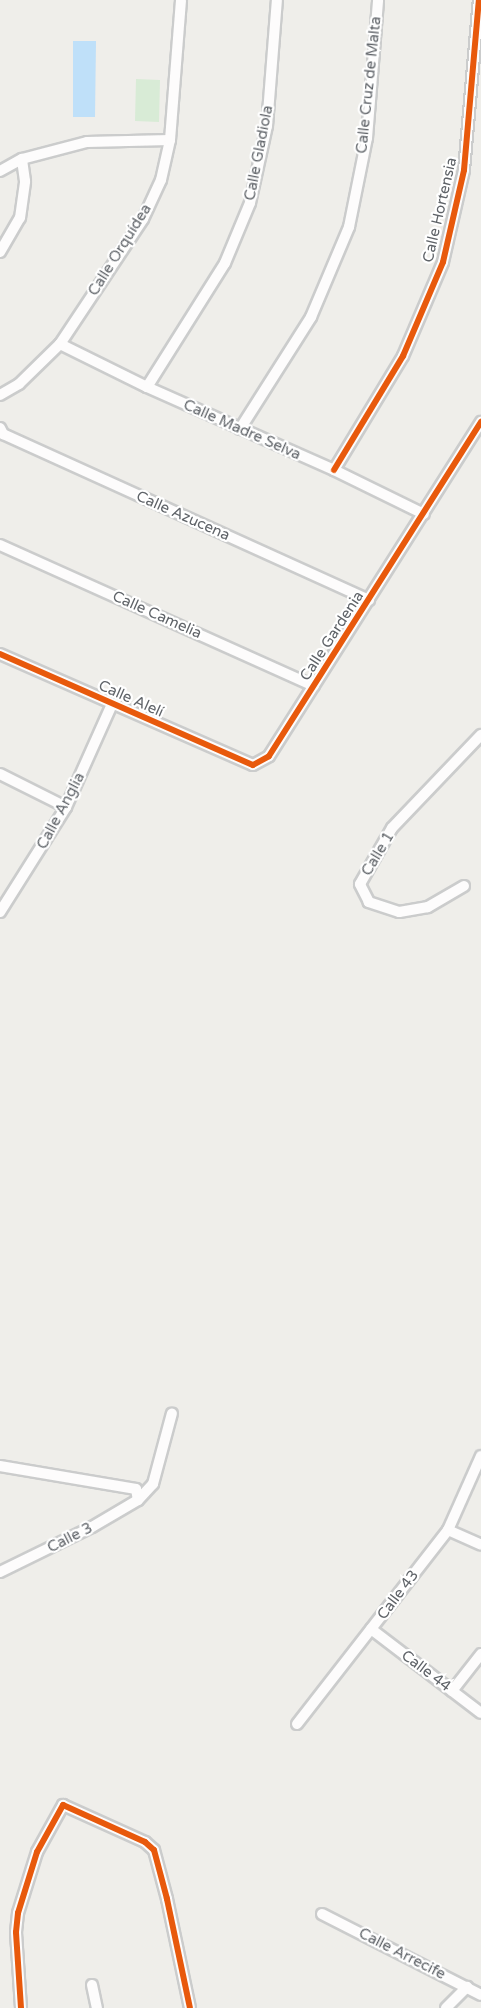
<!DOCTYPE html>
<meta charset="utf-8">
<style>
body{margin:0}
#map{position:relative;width:481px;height:2008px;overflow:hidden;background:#efeeea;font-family:"Varela Round",sans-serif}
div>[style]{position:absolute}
.green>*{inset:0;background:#d8ebd6}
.water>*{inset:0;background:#bfe0f9}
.roads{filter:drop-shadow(2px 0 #cbcccc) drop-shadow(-2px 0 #cbcccc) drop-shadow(0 2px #cbcccc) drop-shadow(0 -2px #cbcccc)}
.street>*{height:10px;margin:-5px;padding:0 5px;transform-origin:5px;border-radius:5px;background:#fdfcfc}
.cycleway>*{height:6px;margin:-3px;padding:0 3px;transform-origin:3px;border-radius:3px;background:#e8590c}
span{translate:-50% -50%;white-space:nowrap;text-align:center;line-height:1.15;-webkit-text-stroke:4.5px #fff;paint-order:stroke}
.street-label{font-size:15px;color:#5f6368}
</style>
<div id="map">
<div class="green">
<i style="clip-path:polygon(136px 79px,160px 80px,159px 122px,135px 121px)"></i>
</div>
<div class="water">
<i style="clip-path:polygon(73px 41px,96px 41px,95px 117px,73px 117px)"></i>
</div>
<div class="roads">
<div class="street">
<i style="left:0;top:171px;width:25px;rotate:-29deg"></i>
<i style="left:22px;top:159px;width:67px;rotate:-14.7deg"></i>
<i style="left:87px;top:142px;width:83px;rotate:-1.4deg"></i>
<i style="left:0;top:252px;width:39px;rotate:-60deg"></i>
<i style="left:20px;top:218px;width:37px;rotate:-82deg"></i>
<i style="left:25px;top:181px;width:22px;rotate:-98deg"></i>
<i style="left:60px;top:344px;width:97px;rotate:26.3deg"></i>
<i style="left:147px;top:387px;width:205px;rotate:23.9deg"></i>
<i style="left:334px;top:470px;width:100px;rotate:26.1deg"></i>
<i style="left:147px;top:387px;width:146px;rotate:-57.8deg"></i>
<i style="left:225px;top:263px;width:65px;rotate:-67.4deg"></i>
<i style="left:250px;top:203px;width:79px;rotate:-77.6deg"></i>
<i style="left:267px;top:126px;width:126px;rotate:-85.5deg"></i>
<i style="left:0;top:395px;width:22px;rotate:-30deg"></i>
<i style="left:19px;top:384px;width:57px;rotate:-44.3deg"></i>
<i style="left:60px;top:344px;width:150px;rotate:-56.4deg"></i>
<i style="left:143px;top:219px;width:43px;rotate:-65.2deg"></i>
<i style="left:161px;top:180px;width:41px;rotate:-77.3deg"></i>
<i style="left:170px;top:140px;width:140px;rotate:-85.5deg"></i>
<i style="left:0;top:428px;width:7px;rotate:63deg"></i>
<i style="left:3px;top:434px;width:402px;rotate:24.4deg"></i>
<i style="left:240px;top:429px;width:133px;rotate:-57.6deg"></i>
<i style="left:311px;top:317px;width:98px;rotate:-67.1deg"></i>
<i style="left:349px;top:227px;width:91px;rotate:-78.6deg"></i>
<i style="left:367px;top:138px;width:138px;rotate:-85.4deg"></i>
<i style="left:334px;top:470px;width:133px;rotate:-58.8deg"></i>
<i style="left:403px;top:356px;width:102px;rotate:-66.9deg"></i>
<i style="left:443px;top:262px;width:94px;rotate:-77.1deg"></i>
<i style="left:464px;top:170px;width:171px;rotate:-85deg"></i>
<i style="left:0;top:545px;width:344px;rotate:24.2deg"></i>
<i style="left:0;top:654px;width:276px;rotate:23.7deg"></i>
<i style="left:253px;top:765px;width:18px;rotate:-29deg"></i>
<i style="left:269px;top:756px;width:396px;rotate:-57.6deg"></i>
<i style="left:0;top:774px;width:74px;rotate:26.6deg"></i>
<i style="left:464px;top:886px;width:42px;rotate:149.7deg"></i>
<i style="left:428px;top:907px;width:29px;rotate:170deg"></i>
<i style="left:399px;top:912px;width:32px;rotate:-162deg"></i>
<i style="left:369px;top:902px;width:20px;rotate:-117deg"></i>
<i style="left:360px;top:884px;width:64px;rotate:-60.3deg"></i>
<i style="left:392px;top:828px;width:129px;rotate:-46.3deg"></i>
<i style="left:0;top:912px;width:124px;rotate:-57.8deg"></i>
<i style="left:66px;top:807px;width:113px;rotate:-65.9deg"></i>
<i style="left:0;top:1466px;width:138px;rotate:9.6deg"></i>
<i style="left:136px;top:1489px;width:11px;rotate:80deg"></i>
<i style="left:448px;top:1530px;width:36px;rotate:24deg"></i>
<i style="left:0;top:1572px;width:102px;rotate:-26.1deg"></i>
<i style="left:92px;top:1527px;width:53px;rotate:-30.4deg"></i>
<i style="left:138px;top:1500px;width:22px;rotate:-47deg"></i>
<i style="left:153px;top:1484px;width:73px;rotate:-75deg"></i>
<i style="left:371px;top:1629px;width:138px;rotate:37.4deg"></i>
<i style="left:452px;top:1691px;width:47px;rotate:-51.9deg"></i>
<i style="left:297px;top:1724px;width:246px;rotate:-52.1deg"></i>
<i style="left:448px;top:1530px;width:81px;rotate:-66deg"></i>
<i style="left:322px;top:1914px;width:178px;rotate:27deg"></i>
<i style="left:92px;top:1985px;width:24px;rotate:78deg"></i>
<i style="left:21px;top:2008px;width:76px;rotate:-93.8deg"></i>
<i style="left:16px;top:1932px;width:19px;rotate:-84deg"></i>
<i style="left:18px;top:1913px;width:64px;rotate:-72.7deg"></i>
<i style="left:37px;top:1852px;width:54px;rotate:-61deg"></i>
<i style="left:63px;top:1805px;width:90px;rotate:24.3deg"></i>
<i style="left:145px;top:1842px;width:12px;rotate:42deg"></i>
<i style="left:154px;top:1850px;width:51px;rotate:75.1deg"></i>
<i style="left:167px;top:1899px;width:111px;rotate:78.1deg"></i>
<i style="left:446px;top:2008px;width:30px;rotate:-45deg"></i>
</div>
</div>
<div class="cycleway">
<i style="left:334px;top:470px;width:133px;rotate:-58.8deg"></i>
<i style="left:403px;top:356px;width:102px;rotate:-66.9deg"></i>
<i style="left:443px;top:262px;width:94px;rotate:-77.1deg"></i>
<i style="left:464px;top:170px;width:171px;rotate:-85deg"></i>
<i style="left:0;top:654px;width:276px;rotate:23.7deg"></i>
<i style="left:253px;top:765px;width:18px;rotate:-29deg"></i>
<i style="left:269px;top:756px;width:396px;rotate:-57.6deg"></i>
<i style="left:21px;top:2008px;width:76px;rotate:-93.8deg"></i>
<i style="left:16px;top:1932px;width:19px;rotate:-84deg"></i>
<i style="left:18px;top:1913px;width:64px;rotate:-72.7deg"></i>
<i style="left:37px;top:1852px;width:54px;rotate:-61deg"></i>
<i style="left:63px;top:1805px;width:90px;rotate:24.3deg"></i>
<i style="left:145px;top:1842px;width:12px;rotate:42deg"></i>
<i style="left:154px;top:1850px;width:51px;rotate:75.1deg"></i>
<i style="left:167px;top:1899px;width:111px;rotate:78.1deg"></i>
</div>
<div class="street-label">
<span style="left:369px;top:85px;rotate:-84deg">Calle Cruz de Malta</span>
<span style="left:259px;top:153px;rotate:-79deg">Calle Gladiola</span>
<span style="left:440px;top:210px;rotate:-77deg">Calle Hortensia</span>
<span style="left:120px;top:250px;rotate:-58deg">Calle Orquídea</span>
<span style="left:242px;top:430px;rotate:24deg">Calle Madre Selva</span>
<span style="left:183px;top:516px;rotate:24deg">Calle Azucena</span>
<span style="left:157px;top:615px;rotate:24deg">Calle Camelia</span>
<span style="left:332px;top:636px;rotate:-57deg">Calle Gardenia</span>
<span style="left:131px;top:699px;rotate:24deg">Calle Alelí</span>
<span style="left:61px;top:811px;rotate:-62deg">Calle Anglia</span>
<span style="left:378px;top:854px;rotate:-59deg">Calle 1</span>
<span style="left:70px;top:1538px;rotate:-27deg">Calle 3</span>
<span style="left:398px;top:1595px;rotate:-53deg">Calle 43</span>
<span style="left:426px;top:1671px;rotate:37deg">Calle 44</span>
<span style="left:402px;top:1954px;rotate:27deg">Calle Arrecife</span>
</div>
</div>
